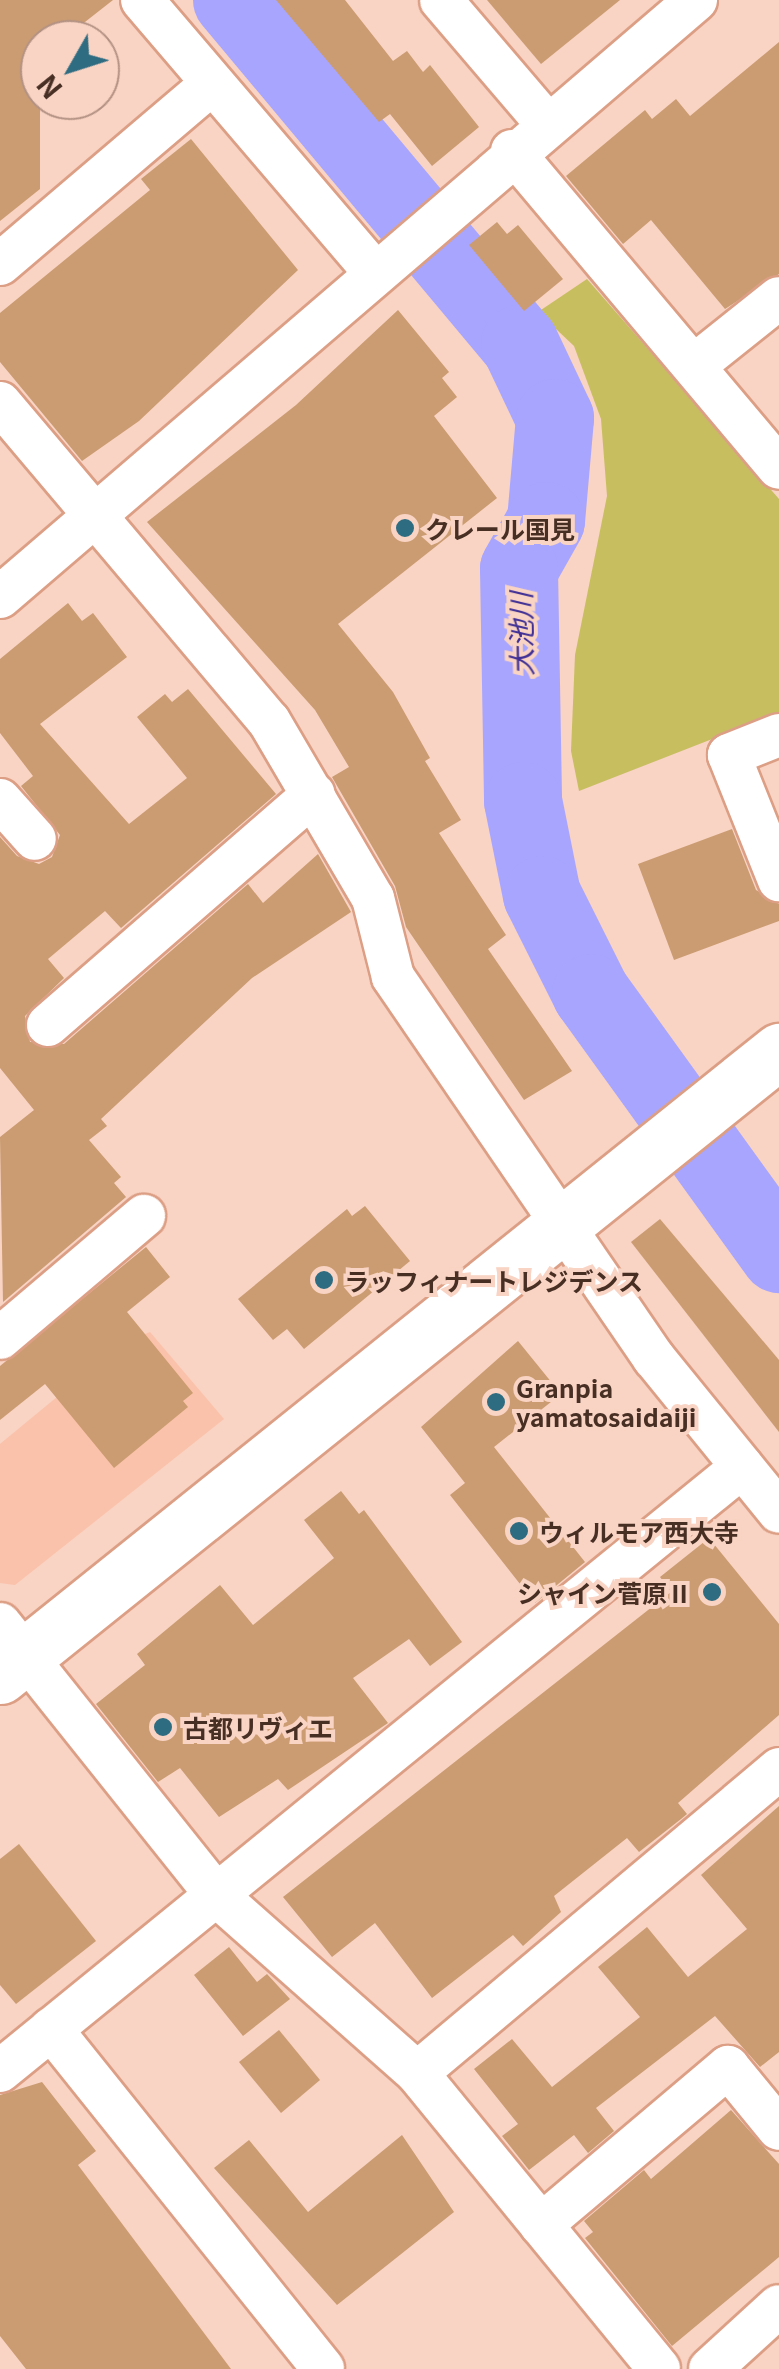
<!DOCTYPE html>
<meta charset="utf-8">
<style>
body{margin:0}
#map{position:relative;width:779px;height:2369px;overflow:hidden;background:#f9d3c3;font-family:Georgia,"Noto Sans JP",serif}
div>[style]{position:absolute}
.built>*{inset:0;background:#fac2aa}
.green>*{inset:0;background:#c7be60}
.river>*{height:78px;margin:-39px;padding:0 39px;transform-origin:39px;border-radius:39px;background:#a7a5fe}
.building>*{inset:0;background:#cb9c71}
.roads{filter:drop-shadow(2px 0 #dc9f85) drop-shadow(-2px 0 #dc9f85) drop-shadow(0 2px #dc9f85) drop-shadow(0 -2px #dc9f85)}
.street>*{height:42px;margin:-21px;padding:0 21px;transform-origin:21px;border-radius:21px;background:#fff}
.secondary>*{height:55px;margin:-27.5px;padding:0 27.5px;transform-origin:27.5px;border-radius:27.5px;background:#fff}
.dots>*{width:28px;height:28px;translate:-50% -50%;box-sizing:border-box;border:5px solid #f9d3c3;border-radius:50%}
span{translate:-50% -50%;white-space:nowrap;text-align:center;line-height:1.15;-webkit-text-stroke:8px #f9d3c3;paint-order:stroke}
.poi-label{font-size:25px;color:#482f24;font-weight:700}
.left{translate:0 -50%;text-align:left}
.right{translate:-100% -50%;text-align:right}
.water-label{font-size:28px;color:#403095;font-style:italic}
.north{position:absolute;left:20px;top:20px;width:100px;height:100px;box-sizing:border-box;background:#f9d3c3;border:2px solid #b29183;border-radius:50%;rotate:231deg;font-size:28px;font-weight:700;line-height:40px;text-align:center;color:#482f24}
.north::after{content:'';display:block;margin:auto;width:35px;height:45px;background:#2e6c82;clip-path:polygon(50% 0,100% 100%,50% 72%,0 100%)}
</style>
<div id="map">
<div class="built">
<i style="clip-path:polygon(150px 1332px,224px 1419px,15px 1585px,0 1583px,0 1444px,120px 1345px)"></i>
</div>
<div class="green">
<i style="clip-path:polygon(587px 279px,779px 499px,779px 713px,579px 791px,571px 751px,575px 655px,607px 496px,601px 419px,574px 346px,538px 312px)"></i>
</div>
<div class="river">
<i style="left:232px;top:0;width:449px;rotate:50.1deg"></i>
<i style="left:520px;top:344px;width:82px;rotate:64.7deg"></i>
<i style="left:555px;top:418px;width:103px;rotate:95deg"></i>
<i style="left:546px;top:521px;width:55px;rotate:119.4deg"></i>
<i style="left:519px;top:569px;width:232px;rotate:89deg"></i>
<i style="left:523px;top:801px;width:96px;rotate:78.6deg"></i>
<i style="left:542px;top:895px;width:110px;rotate:63.4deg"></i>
<i style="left:591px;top:993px;width:322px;rotate:54.2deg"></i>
</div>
<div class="building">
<i style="clip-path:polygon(0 0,113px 0,62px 40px,40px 40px,40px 189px,0 221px)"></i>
<i style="clip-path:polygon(276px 0,345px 0,393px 61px,407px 51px,423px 72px,430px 65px,479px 127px,432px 166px,390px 114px,379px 122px)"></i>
<i style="clip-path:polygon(487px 0,620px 0,541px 64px)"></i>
<i style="clip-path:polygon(779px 42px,779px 274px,725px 309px,651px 220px,623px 244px,566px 176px,645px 110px,652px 119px,676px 99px,690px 116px)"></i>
<i style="clip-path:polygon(191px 139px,298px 270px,139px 421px,82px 461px,0 362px,0 313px,150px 190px,141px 179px)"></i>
<i style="clip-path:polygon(497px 222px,507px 234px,518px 225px,563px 279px,524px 311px,469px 245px)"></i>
<i style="clip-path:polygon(398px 310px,449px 372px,442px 378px,457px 397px,434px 416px,497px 498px,338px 624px,393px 692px,430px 758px,425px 761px,461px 820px,439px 833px,506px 935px,488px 949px,572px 1071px,524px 1100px,406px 927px,395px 886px,332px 777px,349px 767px,315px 710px,147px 522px,296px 405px)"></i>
<i style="clip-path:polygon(68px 603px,82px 621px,93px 613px,127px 657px,40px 724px,129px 824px,187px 778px,137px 717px,165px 694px,172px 702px,188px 689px,276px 794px,121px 928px,105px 911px,48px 959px,64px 978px,25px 1016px,30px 1042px,64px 1044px,248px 884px,263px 903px,318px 854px,351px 912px,252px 978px,101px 1119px,107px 1126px,89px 1140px,121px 1177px,114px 1183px,126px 1197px,3px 1302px,0 1137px,34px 1110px,0 1068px,0 837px,17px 856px,39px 864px,52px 857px,60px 835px,21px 786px,33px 776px,0 733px,0 659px)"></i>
<i style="clip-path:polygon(732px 829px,756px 890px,779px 904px,779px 921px,674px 960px,638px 864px)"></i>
<i style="clip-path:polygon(365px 1206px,410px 1261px,304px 1349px,287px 1329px,273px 1340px,238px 1299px,347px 1209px,352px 1216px)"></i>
<i style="clip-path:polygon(660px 1219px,779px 1360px,779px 1432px,631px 1242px)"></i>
<i style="clip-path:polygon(146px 1247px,170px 1277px,127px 1312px,193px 1393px,183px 1401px,188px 1407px,114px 1468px,45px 1384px,0 1420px,0 1366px)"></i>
<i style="clip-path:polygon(518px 1341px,561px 1394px,494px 1447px,585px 1562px,535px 1603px,450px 1495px,465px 1483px,421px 1427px)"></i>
<i style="clip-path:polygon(341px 1491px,359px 1514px,364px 1510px,462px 1642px,430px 1666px,409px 1639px,353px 1678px,388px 1723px,288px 1790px,278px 1779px,219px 1817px,180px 1768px,158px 1782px,96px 1704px,145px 1665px,137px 1654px,220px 1585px,253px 1625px,334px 1558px,304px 1520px)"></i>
<i style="clip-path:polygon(709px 1538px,779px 1624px,779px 1715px,678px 1803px,687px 1814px,681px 1819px,639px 1852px,627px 1838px,554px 1896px,561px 1912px,523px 1946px,513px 1935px,432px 1998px,375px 1923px,332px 1957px,283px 1897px,671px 1592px,660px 1577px)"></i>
<i style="clip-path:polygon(779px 1806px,779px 2052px,760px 2067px,715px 2016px,596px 2108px,614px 2131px,588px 2153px,574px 2135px,529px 2170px,502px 2136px,518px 2124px,474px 2069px,512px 2039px,552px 2087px,640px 2017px,598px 1967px,647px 1927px,688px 1977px,747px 1929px,701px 1875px)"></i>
<i style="clip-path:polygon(19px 1844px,96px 1941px,16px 2004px,0 1985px,0 1859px)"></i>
<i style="clip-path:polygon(229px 1947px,257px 1982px,267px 1974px,290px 1999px,243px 2036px,194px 1975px)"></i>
<i style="clip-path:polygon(279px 2030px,320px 2080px,281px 2113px,239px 2062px)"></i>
<i style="clip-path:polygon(42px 2082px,96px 2151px,78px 2165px,231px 2369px,26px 2369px,0 2336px,0 2095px)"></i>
<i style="clip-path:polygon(731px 2110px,779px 2164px,779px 2257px,672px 2346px,585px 2238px,593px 2232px,584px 2221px,644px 2170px,651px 2179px)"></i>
<i style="clip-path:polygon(402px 2135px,454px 2212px,337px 2305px,214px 2168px,249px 2140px,308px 2212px)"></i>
</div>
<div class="roads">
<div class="street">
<i style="left:142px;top:0;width:358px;rotate:49.5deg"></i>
<i style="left:441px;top:0;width:163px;rotate:49.5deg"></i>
<i style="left:512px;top:151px;width:414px;rotate:49.9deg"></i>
<i style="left:0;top:264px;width:276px;rotate:-40.4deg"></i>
<i style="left:695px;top:365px;width:107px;rotate:-38.6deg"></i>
<i style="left:0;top:403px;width:417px;rotate:49.8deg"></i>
<i style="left:269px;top:721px;width:205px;rotate:59.6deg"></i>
<i style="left:373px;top:898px;width:81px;rotate:75.8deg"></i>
<i style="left:393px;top:977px;width:462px;rotate:55.6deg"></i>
<i style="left:654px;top:1358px;width:198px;rotate:50.9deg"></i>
<i style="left:0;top:597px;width:917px;rotate:-40.62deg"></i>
<i style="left:779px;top:735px;width:54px;rotate:158.2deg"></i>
<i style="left:729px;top:755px;width:135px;rotate:68.2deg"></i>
<i style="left:0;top:800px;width:52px;rotate:48.1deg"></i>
<i style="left:48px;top:1025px;width:352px;rotate:-41deg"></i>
<i style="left:0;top:1338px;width:189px;rotate:-40.3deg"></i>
<i style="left:0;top:1624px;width:347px;rotate:51.4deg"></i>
<i style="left:216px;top:1895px;width:268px;rotate:41.5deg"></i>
<i style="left:417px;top:2073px;width:382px;rotate:50.7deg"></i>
<i style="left:51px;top:2029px;width:435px;rotate:51.3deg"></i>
<i style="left:0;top:2071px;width:957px;rotate:-39.15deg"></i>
<i style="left:417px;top:2073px;width:473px;rotate:-40deg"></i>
<i style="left:541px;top:2225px;width:245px;rotate:-40.2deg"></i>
<i style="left:728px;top:2067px;width:80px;rotate:50.6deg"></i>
<i style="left:710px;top:2369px;width:93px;rotate:-42.4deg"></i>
</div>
<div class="secondary">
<i style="left:0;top:1676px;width:999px;rotate:-38.74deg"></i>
</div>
</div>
<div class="dots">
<i style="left:405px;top:528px;background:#2e6c82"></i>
<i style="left:324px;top:1280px;background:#2e6c82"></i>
<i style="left:496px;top:1402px;background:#2e6c82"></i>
<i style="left:519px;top:1531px;background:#2e6c82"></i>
<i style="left:712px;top:1592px;background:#2e6c82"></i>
<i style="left:163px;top:1727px;background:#2e6c82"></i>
</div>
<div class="poi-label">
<span class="left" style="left:425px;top:528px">クレール国見</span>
<span class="left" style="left:344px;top:1280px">ラッフィナートレジデンス</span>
<span class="left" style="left:516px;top:1402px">Granpia<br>yamatosaidaiji</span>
<span class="left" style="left:539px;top:1531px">ウィルモア西大寺</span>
<span class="right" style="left:692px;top:1592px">シャイン菅原Ⅱ</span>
<span class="left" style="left:183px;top:1727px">古都リヴィエ</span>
</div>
<div class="water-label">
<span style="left:520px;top:634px;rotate:-91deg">大池川</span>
</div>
<div class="north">N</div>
</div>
